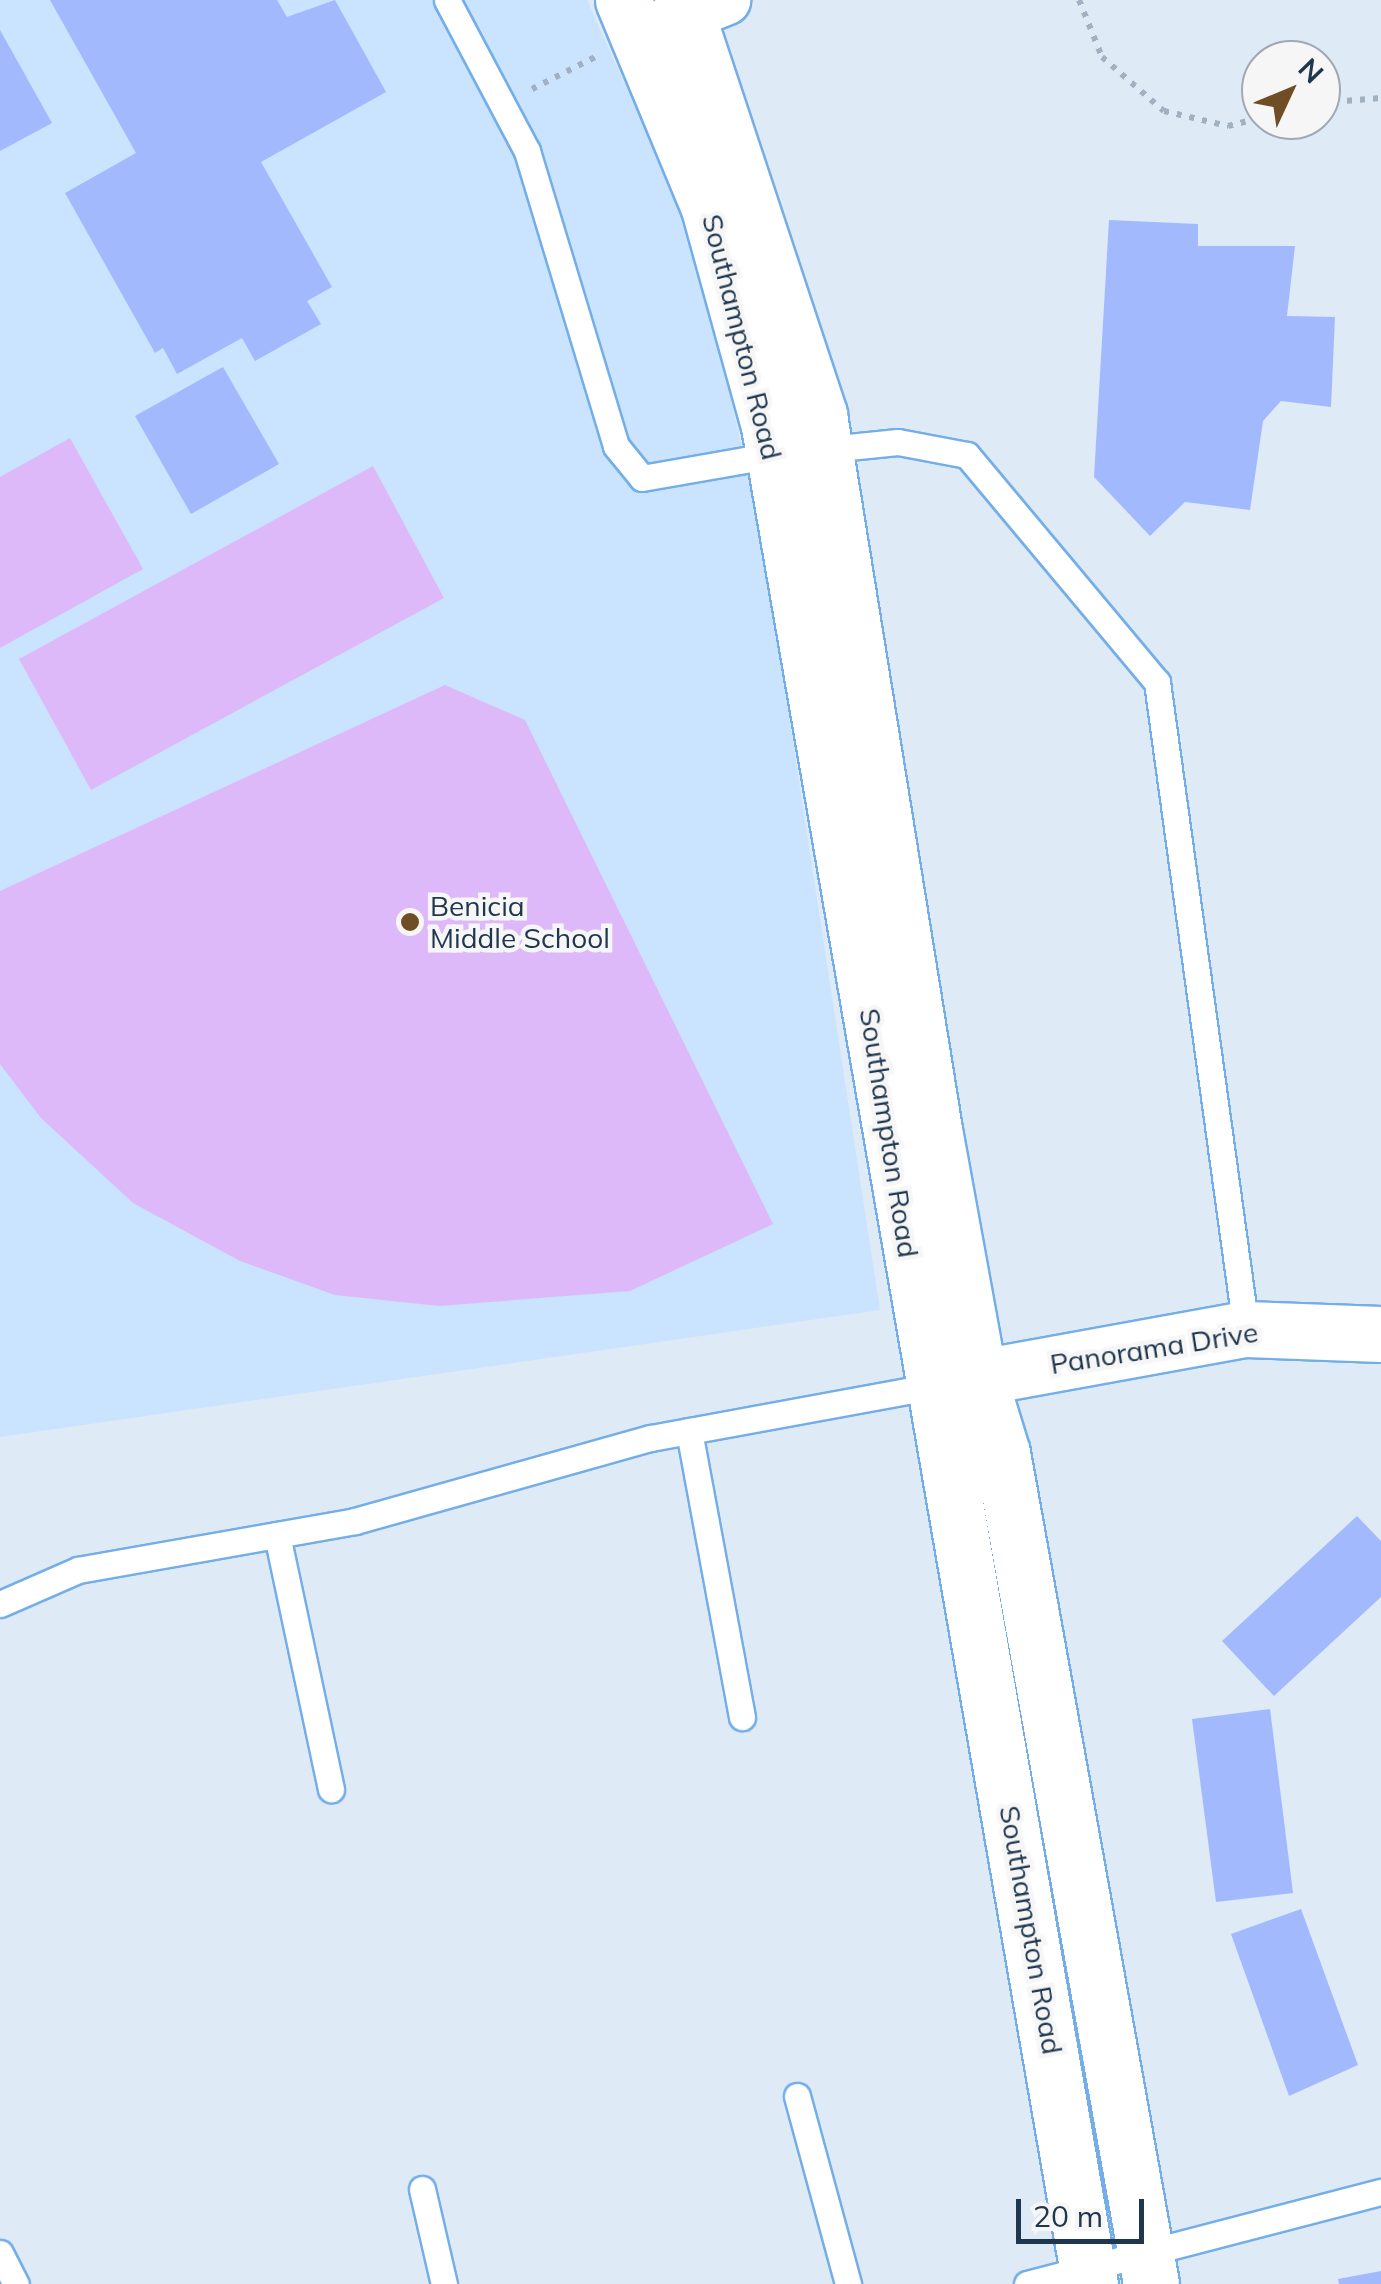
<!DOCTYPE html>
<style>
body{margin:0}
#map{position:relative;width:1381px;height:2284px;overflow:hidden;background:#deeaf6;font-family:Mulish,sans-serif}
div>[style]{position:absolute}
.built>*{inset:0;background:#cae3fe}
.green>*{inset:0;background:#ddb9fa}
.building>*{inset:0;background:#a2bafd}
.path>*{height:6px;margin-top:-3px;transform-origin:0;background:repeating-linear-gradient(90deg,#a1b1c1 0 5px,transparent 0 13px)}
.roads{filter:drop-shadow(2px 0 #74aee8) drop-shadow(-2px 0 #74aee8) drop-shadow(0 2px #74aee8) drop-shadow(0 -2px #74aee8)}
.service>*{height:25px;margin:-12.5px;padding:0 12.5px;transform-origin:12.5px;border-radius:12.5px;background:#fff}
.minor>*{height:50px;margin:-25px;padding:0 25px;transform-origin:25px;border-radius:25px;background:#fff}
.tertiary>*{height:55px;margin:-27.5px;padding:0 27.5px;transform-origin:27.5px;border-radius:27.5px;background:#fff}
.dots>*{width:28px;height:28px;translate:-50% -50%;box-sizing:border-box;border:5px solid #f6f6f6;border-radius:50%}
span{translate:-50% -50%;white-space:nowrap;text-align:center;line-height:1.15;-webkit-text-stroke:9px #f6f6f6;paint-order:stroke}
.street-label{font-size:28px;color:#1e364e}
.poi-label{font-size:28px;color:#1e364e}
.left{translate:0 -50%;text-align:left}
.north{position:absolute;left:1241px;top:40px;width:100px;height:100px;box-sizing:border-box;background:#f6f6f6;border:2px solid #a0a9b3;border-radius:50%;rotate:46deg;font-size:28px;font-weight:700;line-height:40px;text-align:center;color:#1e364e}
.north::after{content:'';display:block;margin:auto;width:35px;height:45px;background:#6f4e25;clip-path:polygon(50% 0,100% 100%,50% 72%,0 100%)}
.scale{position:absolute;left:1016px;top:2199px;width:128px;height:45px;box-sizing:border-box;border:5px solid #1e364e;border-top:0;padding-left:12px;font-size:30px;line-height:35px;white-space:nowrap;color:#1e364e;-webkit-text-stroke:8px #f6f6f6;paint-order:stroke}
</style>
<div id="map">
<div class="built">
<i style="clip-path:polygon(0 0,587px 0,696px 244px,761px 534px,880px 1310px,0 1437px)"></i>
</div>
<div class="green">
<i style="clip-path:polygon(70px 438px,143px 569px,0 648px,0 477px)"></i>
<i style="clip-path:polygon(373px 466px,444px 598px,91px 790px,19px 659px)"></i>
<i style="clip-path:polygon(445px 685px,525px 720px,773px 1224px,630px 1291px,439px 1306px,335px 1295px,240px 1261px,133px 1203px,41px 1118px,0 1064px,0 891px)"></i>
</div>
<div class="building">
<i style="clip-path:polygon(50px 0,277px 0,287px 17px,335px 0,386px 92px,261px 162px,332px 287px,307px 301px,321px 324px,255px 361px,242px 338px,177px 374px,163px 348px,155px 353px,65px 193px,136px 153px)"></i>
<i style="clip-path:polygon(0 30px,52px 123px,0 151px)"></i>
<i style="clip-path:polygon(1109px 220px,1198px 224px,1198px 246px,1295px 246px,1287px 316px,1335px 317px,1331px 407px,1281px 401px,1263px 421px,1250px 510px,1185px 502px,1150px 536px,1094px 477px)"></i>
<i style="clip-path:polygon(223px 367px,279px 464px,191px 514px,135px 416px)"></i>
<i style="clip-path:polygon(1357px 1516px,1381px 1541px,1381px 1597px,1274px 1696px,1222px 1641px)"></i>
<i style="clip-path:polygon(1270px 1709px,1293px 1893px,1216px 1902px,1192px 1719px)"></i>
<i style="clip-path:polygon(1301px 1909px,1358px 2065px,1289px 2096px,1231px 1934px)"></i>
<i style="clip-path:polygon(1381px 2271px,1381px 2284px,1339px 2284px,1338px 2279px)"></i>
</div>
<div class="path">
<i style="left:1079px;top:0;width:61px;rotate:68deg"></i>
<i style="left:1102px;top:57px;width:82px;rotate:41.1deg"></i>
<i style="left:1164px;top:111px;width:66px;rotate:13.2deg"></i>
<i style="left:1228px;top:126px;width:34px;rotate:-14deg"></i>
<i style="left:532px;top:89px;width:73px;rotate:-26.9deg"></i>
<i style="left:1321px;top:103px;width:60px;rotate:-4.8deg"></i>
</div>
<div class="roads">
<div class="service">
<i style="left:447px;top:0;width:171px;rotate:62.1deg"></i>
<i style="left:527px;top:151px;width:308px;rotate:73.2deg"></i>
<i style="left:616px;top:446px;width:41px;rotate:50.9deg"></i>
<i style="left:642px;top:478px;width:140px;rotate:-9.9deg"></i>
<i style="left:819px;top:450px;width:79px;rotate:-5.8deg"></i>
<i style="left:898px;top:442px;width:70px;rotate:10.7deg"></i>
<i style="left:967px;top:455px;width:296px;rotate:50.1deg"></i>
<i style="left:1157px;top:682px;width:653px;rotate:82.17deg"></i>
<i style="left:689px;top:1431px;width:291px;rotate:79.5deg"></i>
<i style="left:277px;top:1535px;width:260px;rotate:78deg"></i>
<i style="left:0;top:1604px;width:85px;rotate:-23.6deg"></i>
<i style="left:78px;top:1570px;width:281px;rotate:-10deg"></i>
<i style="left:355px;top:1521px;width:307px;rotate:-15.7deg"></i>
<i style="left:651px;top:1438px;width:283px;rotate:-10.4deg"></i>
<i style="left:797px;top:2096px;width:195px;rotate:74.8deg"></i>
<i style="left:422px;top:2189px;width:98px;rotate:77deg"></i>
<i style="left:0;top:2253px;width:35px;rotate:63deg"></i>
<i style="left:1027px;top:2284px;width:366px;rotate:-14.6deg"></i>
</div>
<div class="minor">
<i style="left:652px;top:29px;width:79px;rotate:-21.7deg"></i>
</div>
<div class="tertiary">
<i style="left:623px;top:0;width:225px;rotate:67.5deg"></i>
<i style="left:709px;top:208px;width:226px;rotate:74.6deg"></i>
<i style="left:769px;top:426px;width:1886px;rotate:80.2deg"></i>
<i style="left:682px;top:0;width:437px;rotate:71.7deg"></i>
<i style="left:819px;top:415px;width:724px;rotate:80.86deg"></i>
<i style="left:934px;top:1130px;width:252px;rotate:79.7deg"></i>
<i style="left:979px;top:1378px;width:78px;rotate:73deg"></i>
<i style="left:1002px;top:1453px;width:844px;rotate:79.83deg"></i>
<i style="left:942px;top:1384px;width:309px;rotate:-10.3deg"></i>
<i style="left:1246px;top:1329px;width:135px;rotate:2.1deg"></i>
</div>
</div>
<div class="dots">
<i style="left:410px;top:922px;background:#6f4e25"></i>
</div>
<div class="street-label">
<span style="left:742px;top:337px;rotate:76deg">Southampton Road</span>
<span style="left:889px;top:1133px;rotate:81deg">Southampton Road</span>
<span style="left:1154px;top:1348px;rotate:-9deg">Panorama Drive</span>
<span style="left:1031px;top:1930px;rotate:80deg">Southampton Road</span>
</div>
<div class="poi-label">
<span class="left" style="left:430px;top:922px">Benicia<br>Middle School</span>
</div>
<div class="north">N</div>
<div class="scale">20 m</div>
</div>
